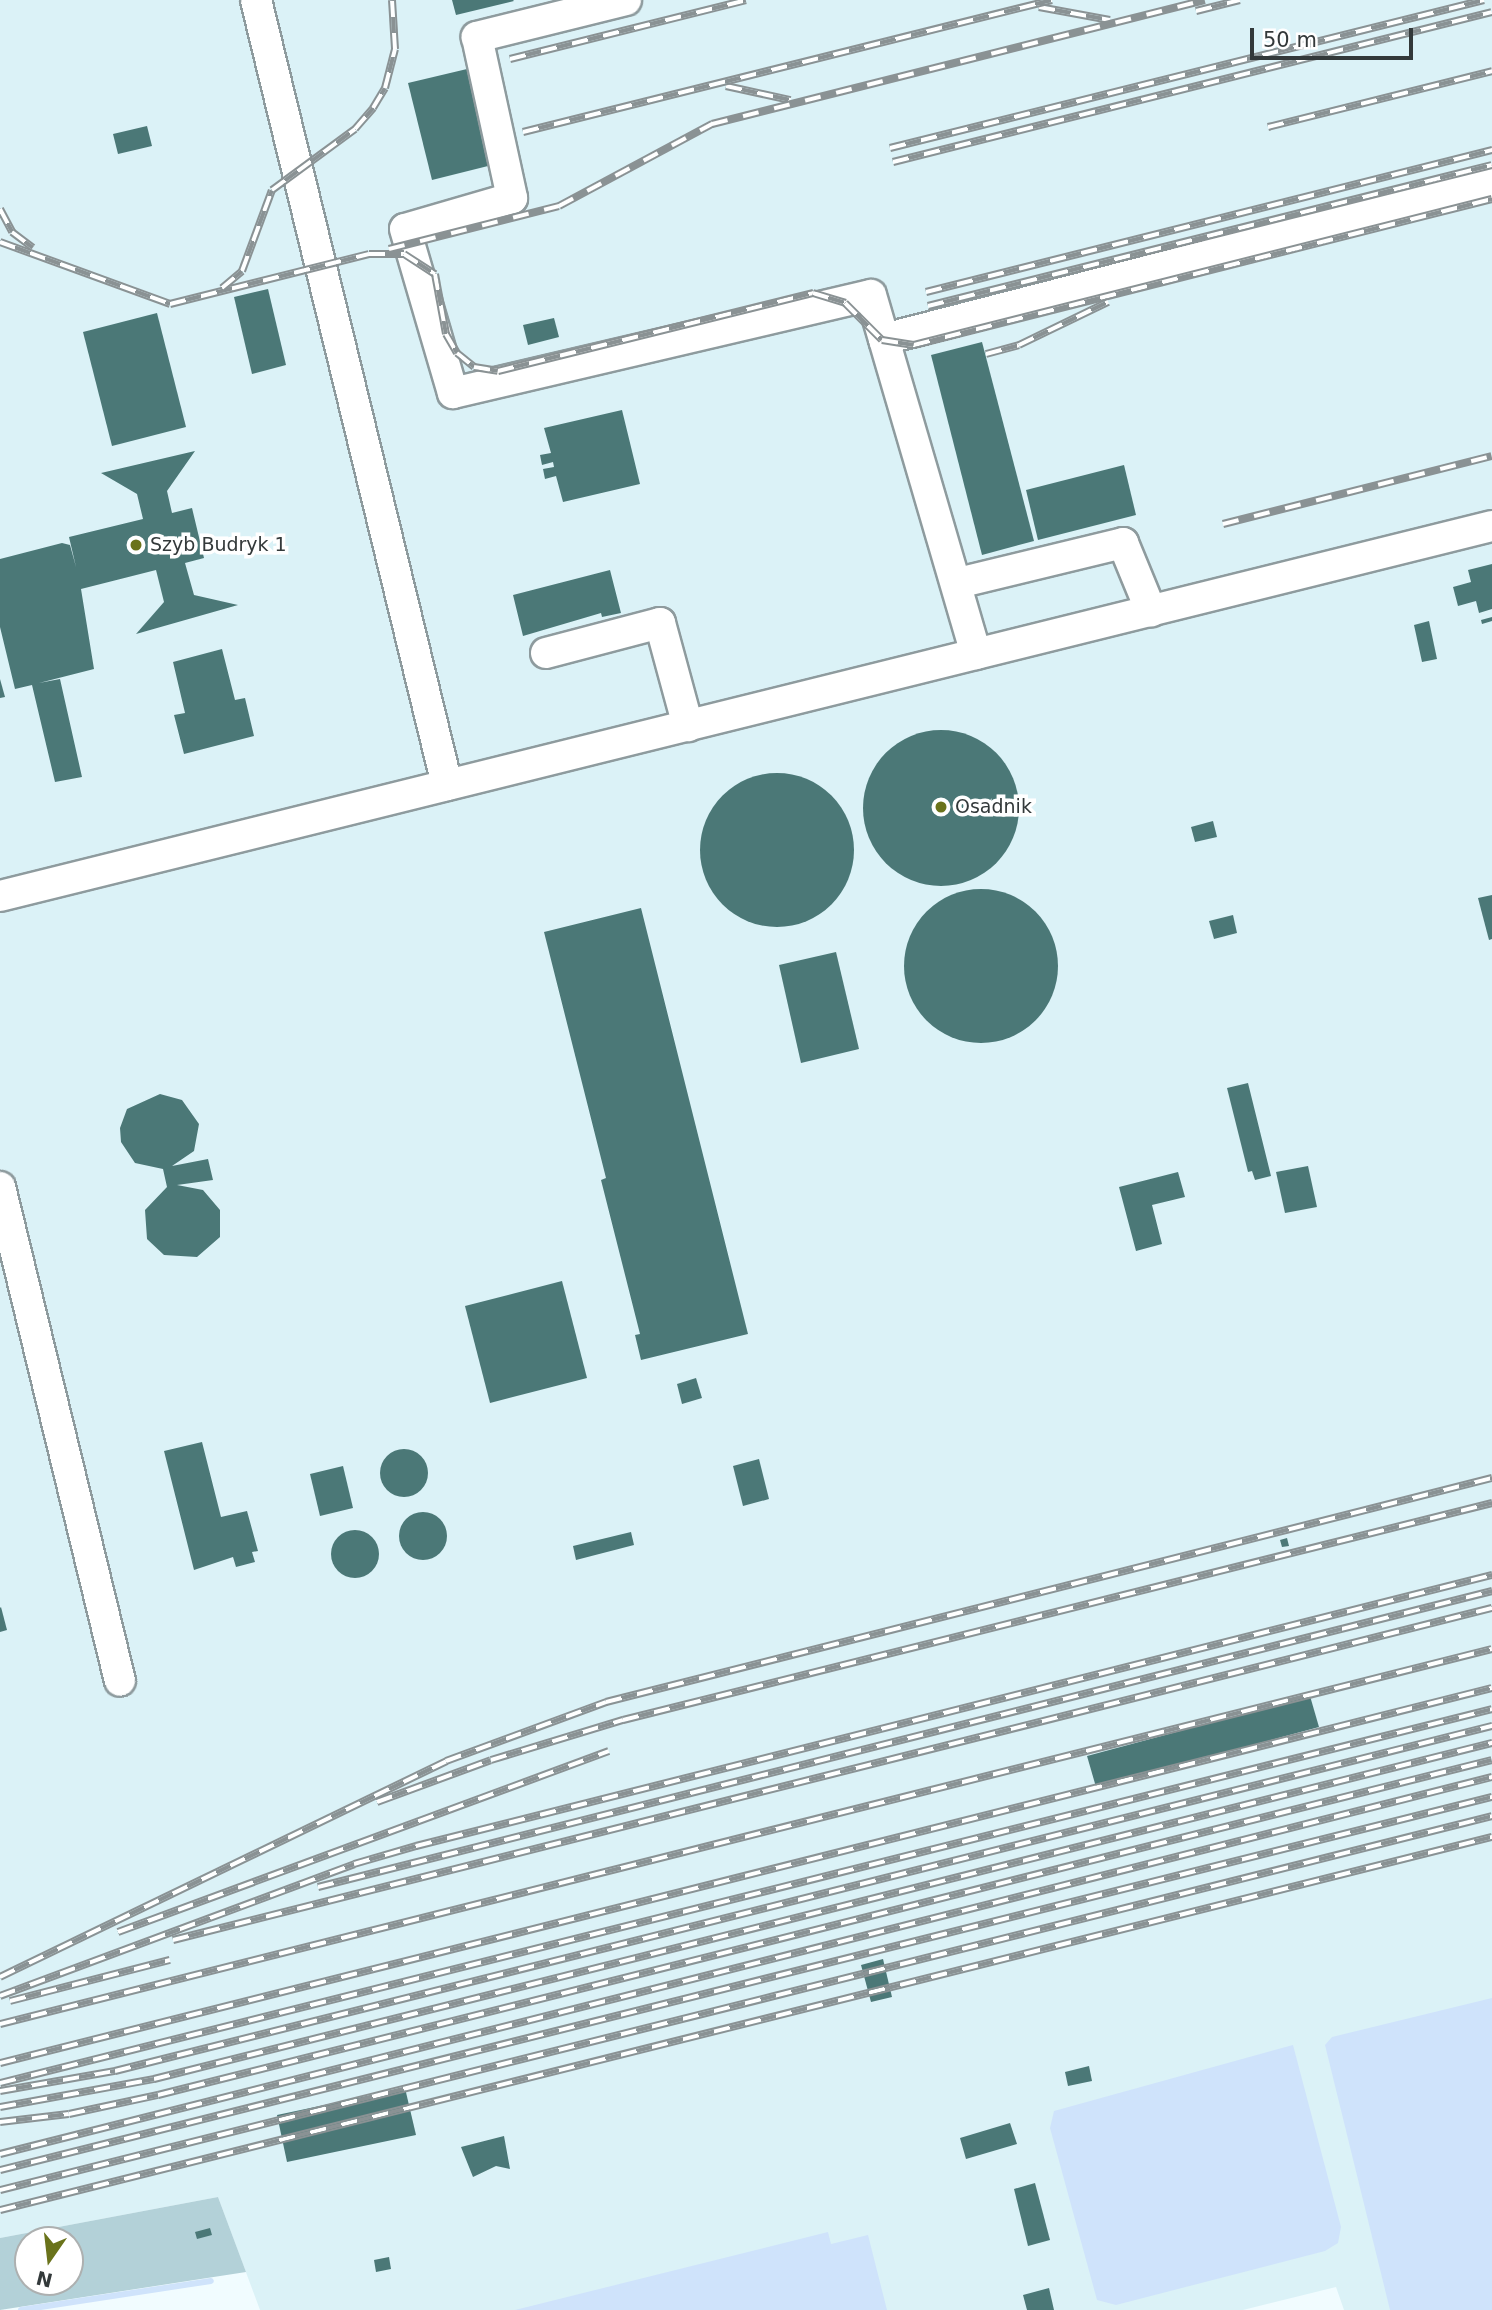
<!DOCTYPE html>
<style>
body{margin:0}
#map{position:relative;width:1492px;height:2310px;overflow:hidden;background:#f1fcff;font-family:"DejaVu Sans",sans-serif}
div>[style]{position:absolute}
.built>*{inset:0;background:#dbf2f7}
.green>*{inset:0;background:#b3d1d8}
.water>*{inset:0;background:#cfe3fb}
.stream>*{height:6px;margin:-3px;padding:0 3px;transform-origin:3px;border-radius:3px;background:#cfe3fb}
.building>*{inset:0;background:#4b7877}
.round{border-radius:50%}
.roads{filter:drop-shadow(2px 0 #8e9b9e) drop-shadow(-2px 0 #8e9b9e) drop-shadow(0 2px #8e9b9e) drop-shadow(0 -2px #8e9b9e)}
.minor>*{height:30px;margin:-15px;padding:0 15px;transform-origin:15px;border-radius:15px;background:#fff}
.rail>*{height:8px;margin-top:-4px;transform-origin:0;background:repeating-linear-gradient(90deg,#fff 0 16px,#8a9294 0 32px);box-sizing:border-box;border-block:2px solid #8a9294}
.dots>*{width:19px;height:19px;translate:-50% -50%;box-sizing:border-box;border:4px solid #fff;border-radius:50%}
span{translate:-50% -50%;white-space:nowrap;text-align:center;line-height:1.15;-webkit-text-stroke:7px #fff;paint-order:stroke}
.poi-label{font-size:19px;color:#33393a}
.left{translate:0 -50%;text-align:left}
.north{position:absolute;left:14px;top:2226px;width:70px;height:70px;box-sizing:border-box;background:#fff;border:2px solid #adb0b0;border-radius:50%;rotate:194deg;font-size:19px;font-weight:700;line-height:28px;text-align:center;color:#33393a}
.north::after{content:'';display:block;margin:auto;width:24px;height:32px;background:#6a731b;clip-path:polygon(50% 0,100% 100%,50% 72%,0 100%)}
.scale{position:absolute;left:1250px;top:28px;width:163px;height:32px;box-sizing:border-box;border:4px solid #33393a;border-top:0;padding-left:9px;font-size:21px;line-height:24px;white-space:nowrap;color:#33393a;-webkit-text-stroke:5px #fff;paint-order:stroke}
</style>
<div id="map">
<div class="built">
<i style="clip-path:polygon(0 0,1492px 0,1492px 2310px,1344px 2310px,1336px 2287px,1243px 2310px,260px 2310px,218px 2197px,0 2238px)"></i>
</div>
<div class="green">
<i style="clip-path:polygon(evenodd,218px 2197px,246px 2272px,0 2310px,0 2238px,218px 2197px,28px 2240px,70px 2240px,70px 2282px,28px 2282px,28px 2240px)"></i>
</div>
<div class="water">
<i style="clip-path:polygon(1492px 1998px,1492px 2310px,1390px 2310px,1325px 2045px,1332px 2037px)"></i>
<i style="clip-path:polygon(1293px 2045px,1341px 2227px,1338px 2243px,1325px 2251px,1116px 2305px,1097px 2300px,1050px 2128px,1054px 2111px)"></i>
<i style="clip-path:polygon(828px 2232px,831px 2244px,868px 2235px,887px 2310px,515px 2310px)"></i>
</div>
<div class="stream">
<i style="left:21px;top:2310px;width:192px;rotate:-8.7deg"></i>
</div>
<div class="building">
<i style="clip-path:polygon(452px 0,513px 0,514px 1px,456px 15px)"></i>
<i style="clip-path:polygon(467px 69px,492px 165px,432px 180px,408px 83px)"></i>
<i style="clip-path:polygon(147px 126px,152px 146px,118px 154px,113px 134px)"></i>
<i style="clip-path:polygon(268px 289px,286px 365px,252px 374px,234px 297px)"></i>
<i style="clip-path:polygon(157px 313px,186px 427px,112px 446px,83px 332px)"></i>
<i style="clip-path:polygon(554px 318px,559px 337px,528px 345px,523px 325px)"></i>
<i style="clip-path:polygon(982px 342px,1034px 541px,982px 555px,931px 355px)"></i>
<i style="clip-path:polygon(622px 410px,640px 484px,563px 502px,556px 476px,545px 479px,543px 469px,554px 467px,553px 462px,542px 465px,540px 455px,551px 453px,544px 428px)"></i>
<i style="clip-path:polygon(195px 451px,167px 491px,172px 513px,192px 508px,204px 558px,185px 563px,194px 595px,238px 605px,136px 634px,164px 602px,156px 570px,81px 589px,94px 669px,39px 683px,60px 679px,82px 777px,55px 782px,32px 685px,15px 689px,0 627px,0 559px,62px 543px,70px 545px,76px 567px,69px 537px,143px 519px,137px 494px,101px 473px)"></i>
<i style="clip-path:polygon(1124px 465px,1136px 515px,1038px 540px,1026px 490px)"></i>
<i style="clip-path:polygon(1492px 564px,1492px 609px,1479px 613px,1476px 601px,1458px 606px,1453px 587px,1471px 582px,1468px 570px)"></i>
<i style="clip-path:polygon(610px 570px,621px 613px,602px 617px,601px 613px,523px 636px,513px 595px)"></i>
<i style="clip-path:polygon(1492px 617px,1492px 621px,1482px 624px,1481px 620px)"></i>
<i style="clip-path:polygon(1429px 621px,1437px 659px,1422px 662px,1414px 625px)"></i>
<i style="clip-path:polygon(222px 649px,235px 700px,245px 698px,254px 736px,184px 754px,174px 715px,185px 713px,173px 662px)"></i>
<i style="clip-path:polygon(0 679px,5px 697px,0 698px)"></i>
<i class="round" style="left:863px;top:730px;width:156px;height:156px"></i>
<i class="round" style="left:700px;top:773px;width:154px;height:154px"></i>
<i style="clip-path:polygon(1213px 821px,1217px 837px,1195px 842px,1191px 827px)"></i>
<i class="round" style="left:904px;top:889px;width:154px;height:154px"></i>
<i style="clip-path:polygon(1492px 895px,1492px 939px,1489px 940px,1478px 898px)"></i>
<i style="clip-path:polygon(641px 908px,748px 1334px,641px 1360px,635px 1335px,640px 1334px,601px 1180px,606px 1178px,544px 932px)"></i>
<i style="clip-path:polygon(1233px 915px,1237px 933px,1214px 939px,1209px 921px)"></i>
<i style="clip-path:polygon(836px 952px,859px 1049px,801px 1063px,779px 965px)"></i>
<i style="clip-path:polygon(1248px 1083px,1271px 1176px,1255px 1180px,1252px 1171px,1248px 1172px,1227px 1088px)"></i>
<i style="clip-path:polygon(160px 1094px,182px 1100px,199px 1124px,194px 1151px,172px 1166px,208px 1159px,213px 1180px,177px 1185px,203px 1190px,220px 1210px,220px 1237px,197px 1257px,164px 1255px,147px 1239px,145px 1210px,167px 1187px,163px 1169px,135px 1163px,121px 1142px,120px 1128px,127px 1109px)"></i>
<i style="clip-path:polygon(1308px 1166px,1317px 1207px,1285px 1213px,1276px 1172px)"></i>
<i style="clip-path:polygon(1178px 1172px,1185px 1197px,1152px 1205px,1162px 1244px,1136px 1251px,1119px 1187px)"></i>
<i style="clip-path:polygon(562px 1281px,587px 1378px,490px 1403px,465px 1306px)"></i>
<i style="clip-path:polygon(696px 1378px,702px 1398px,682px 1404px,677px 1384px)"></i>
<i style="clip-path:polygon(202px 1442px,221px 1517px,247px 1511px,258px 1551px,252px 1552px,255px 1562px,236px 1567px,233px 1557px,194px 1570px,164px 1451px)"></i>
<i class="round" style="left:380px;top:1449px;width:48px;height:48px"></i>
<i style="clip-path:polygon(759px 1459px,769px 1499px,743px 1506px,733px 1466px)"></i>
<i style="clip-path:polygon(343px 1466px,353px 1508px,320px 1516px,310px 1474px)"></i>
<i class="round" style="left:399px;top:1512px;width:48px;height:48px"></i>
<i class="round" style="left:331px;top:1530px;width:48px;height:48px"></i>
<i style="clip-path:polygon(631px 1532px,634px 1545px,576px 1560px,573px 1546px)"></i>
<i style="clip-path:polygon(1287px 1538px,1289px 1546px,1282px 1547px,1280px 1540px)"></i>
<i style="clip-path:polygon(1px 1607px,7px 1630px,0 1632px,0 1608px)"></i>
<i style="clip-path:polygon(1310px 1696px,1319px 1727px,1096px 1787px,1087px 1756px)"></i>
<i style="clip-path:polygon(883px 1959px,892px 1997px,871px 2002px,861px 1965px)"></i>
<i style="clip-path:polygon(1089px 2066px,1092px 2081px,1068px 2086px,1065px 2072px)"></i>
<i style="clip-path:polygon(405px 2088px,416px 2135px,287px 2162px,277px 2115px)"></i>
<i style="clip-path:polygon(1010px 2123px,1017px 2144px,966px 2159px,960px 2138px)"></i>
<i style="clip-path:polygon(504px 2136px,510px 2169px,496px 2166px,473px 2177px,461px 2147px)"></i>
<i style="clip-path:polygon(1035px 2183px,1050px 2240px,1028px 2246px,1014px 2189px)"></i>
<i style="clip-path:polygon(210px 2228px,212px 2235px,197px 2239px,195px 2232px)"></i>
<i style="clip-path:polygon(389px 2257px,391px 2269px,376px 2272px,374px 2260px)"></i>
<i style="clip-path:polygon(1049px 2288px,1054px 2310px,1027px 2310px,1023px 2295px)"></i>
</div>
<div class="roads">
<div class="minor">
<i style="left:256px;top:0;width:808px;rotate:76.32deg"></i>
<i style="left:626px;top:0;width:154px;rotate:166.1deg"></i>
<i style="left:477px;top:37px;width:165px;rotate:77.7deg"></i>
<i style="left:512px;top:198px;width:111px;rotate:163.8deg"></i>
<i style="left:405px;top:229px;width:171px;rotate:73.7deg"></i>
<i style="left:453px;top:393px;width:429px;rotate:-13.2deg"></i>
<i style="left:871px;top:295px;width:374px;rotate:73.7deg"></i>
<i style="left:884px;top:339px;width:628px;rotate:-14.48deg"></i>
<i style="left:958px;top:583px;width:170px;rotate:-13.6deg"></i>
<i style="left:1123px;top:543px;width:74px;rotate:67.6deg"></i>
<i style="left:546px;top:653px;width:118px;rotate:-14.7deg"></i>
<i style="left:660px;top:623px;width:107px;rotate:74.8deg"></i>
<i style="left:0;top:896px;width:1537px;rotate:-13.93deg"></i>
<i style="left:0;top:1187px;width:508px;rotate:76.35deg"></i>
</div>
</div>
<div class="rail">
<i style="left:1039px;top:7px;width:72px;rotate:10.4deg"></i>
<i style="left:1196px;top:11px;width:45px;rotate:-14deg"></i>
<i style="left:510px;top:59px;width:243px;rotate:-14deg"></i>
<i style="left:726px;top:86px;width:66px;rotate:12.3deg"></i>
<i style="left:1268px;top:127px;width:231px;rotate:-14deg"></i>
<i style="left:523px;top:132px;width:545px;rotate:-14.01deg"></i>
<i style="left:890px;top:148px;width:612px;rotate:-13.99deg"></i>
<i style="left:893px;top:162px;width:617px;rotate:-14.06deg"></i>
<i style="left:0;top:209px;width:26px;rotate:62deg"></i>
<i style="left:12px;top:232px;width:26px;rotate:37deg"></i>
<i style="left:0;top:242px;width:181px;rotate:20deg"></i>
<i style="left:170px;top:304px;width:205px;rotate:-14.1deg"></i>
<i style="left:369px;top:254px;width:35px"></i>
<i style="left:404px;top:254px;width:37px;rotate:33deg"></i>
<i style="left:435px;top:274px;width:61px;rotate:79.6deg"></i>
<i style="left:446px;top:334px;width:22px;rotate:60deg"></i>
<i style="left:457px;top:353px;width:22px;rotate:39deg"></i>
<i style="left:474px;top:367px;width:24px;rotate:9deg"></i>
<i style="left:498px;top:371px;width:325px;rotate:-13.9deg"></i>
<i style="left:813px;top:293px;width:34px;rotate:17deg"></i>
<i style="left:845px;top:303px;width:52px;rotate:45deg"></i>
<i style="left:882px;top:340px;width:32px;rotate:9deg"></i>
<i style="left:914px;top:345px;width:596px;rotate:-14.18deg"></i>
<i style="left:389px;top:249px;width:175px;rotate:-14.2deg"></i>
<i style="left:559px;top:206px;width:174px;rotate:-28.2deg"></i>
<i style="left:712px;top:124px;width:508px;rotate:-14.12deg"></i>
<i style="left:222px;top:288px;width:26px;rotate:-40deg"></i>
<i style="left:242px;top:271px;width:86px;rotate:-69.7deg"></i>
<i style="left:272px;top:190px;width:103px;rotate:-36.3deg"></i>
<i style="left:355px;top:129px;width:28px;rotate:-49deg"></i>
<i style="left:373px;top:108px;width:23px;rotate:-59deg"></i>
<i style="left:385px;top:88px;width:40px;rotate:-75.6deg"></i>
<i style="left:395px;top:49px;width:49px;rotate:-93.5deg"></i>
<i style="left:926px;top:292px;width:584px;rotate:-14.08deg"></i>
<i style="left:928px;top:306px;width:581px;rotate:-14.04deg"></i>
<i style="left:986px;top:354px;width:34px;rotate:-15deg"></i>
<i style="left:1019px;top:345px;width:99px;rotate:-25.8deg"></i>
<i style="left:1223px;top:524px;width:277px;rotate:-14.2deg"></i>
<i style="left:377px;top:1802px;width:121px;rotate:-20.2deg"></i>
<i style="left:491px;top:1760px;width:138px;rotate:-16.9deg"></i>
<i style="left:623px;top:1720px;width:896px;rotate:-14.02deg"></i>
<i style="left:318px;top:1887px;width:1211px;rotate:-14.15deg"></i>
<i style="left:118px;top:1932px;width:523px;rotate:-20.24deg"></i>
<i style="left:173px;top:1940px;width:1360px;rotate:-14.13deg"></i>
<i style="left:0;top:1977px;width:496px;rotate:-25.8deg"></i>
<i style="left:446px;top:1761px;width:171px;rotate:-20.2deg"></i>
<i style="left:606px;top:1702px;width:914px;rotate:-14.19deg"></i>
<i style="left:0;top:1996px;width:378px;rotate:-20.4deg"></i>
<i style="left:354px;top:1864px;width:65px;rotate:-16.2deg"></i>
<i style="left:416px;top:1846px;width:1110px;rotate:-14.14deg"></i>
<i style="left:10px;top:2001px;width:165px;rotate:-14.4deg"></i>
<i style="left:0;top:2024px;width:1538px;rotate:-14.11deg"></i>
<i style="left:0;top:2063px;width:1538px;rotate:-14.11deg"></i>
<i style="left:0;top:2083px;width:1538px;rotate:-14.07deg"></i>
<i style="left:0;top:2091px;width:117px;rotate:-9.9deg"></i>
<i style="left:115px;top:2071px;width:1420px;rotate:-14.07deg"></i>
<i style="left:0;top:2107px;width:157px;rotate:-10.3deg"></i>
<i style="left:154px;top:2079px;width:1380px;rotate:-14.1deg"></i>
<i style="left:0;top:2122px;width:69px;rotate:-6.6deg"></i>
<i style="left:69px;top:2114px;width:91px;rotate:-12.1deg"></i>
<i style="left:158px;top:2095px;width:1375px;rotate:-14.1deg"></i>
<i style="left:0;top:2154px;width:1539px;rotate:-14.18deg"></i>
<i style="left:0;top:2170px;width:1538px;rotate:-14.04deg"></i>
<i style="left:0;top:2190px;width:1538px;rotate:-14.07deg"></i>
<i style="left:0;top:2210px;width:1538px;rotate:-14.04deg"></i>
</div>
<div class="dots">
<i style="left:136px;top:545px;background:#6a731b"></i>
<i style="left:941px;top:807px;background:#6a731b"></i>
</div>
<div class="poi-label">
<span class="left" style="left:150px;top:545px">Szyb Budryk 1</span>
<span class="left" style="left:955px;top:807px">Osadnik</span>
</div>
<div class="north">N</div>
<div class="scale">50 m</div>
</div>
